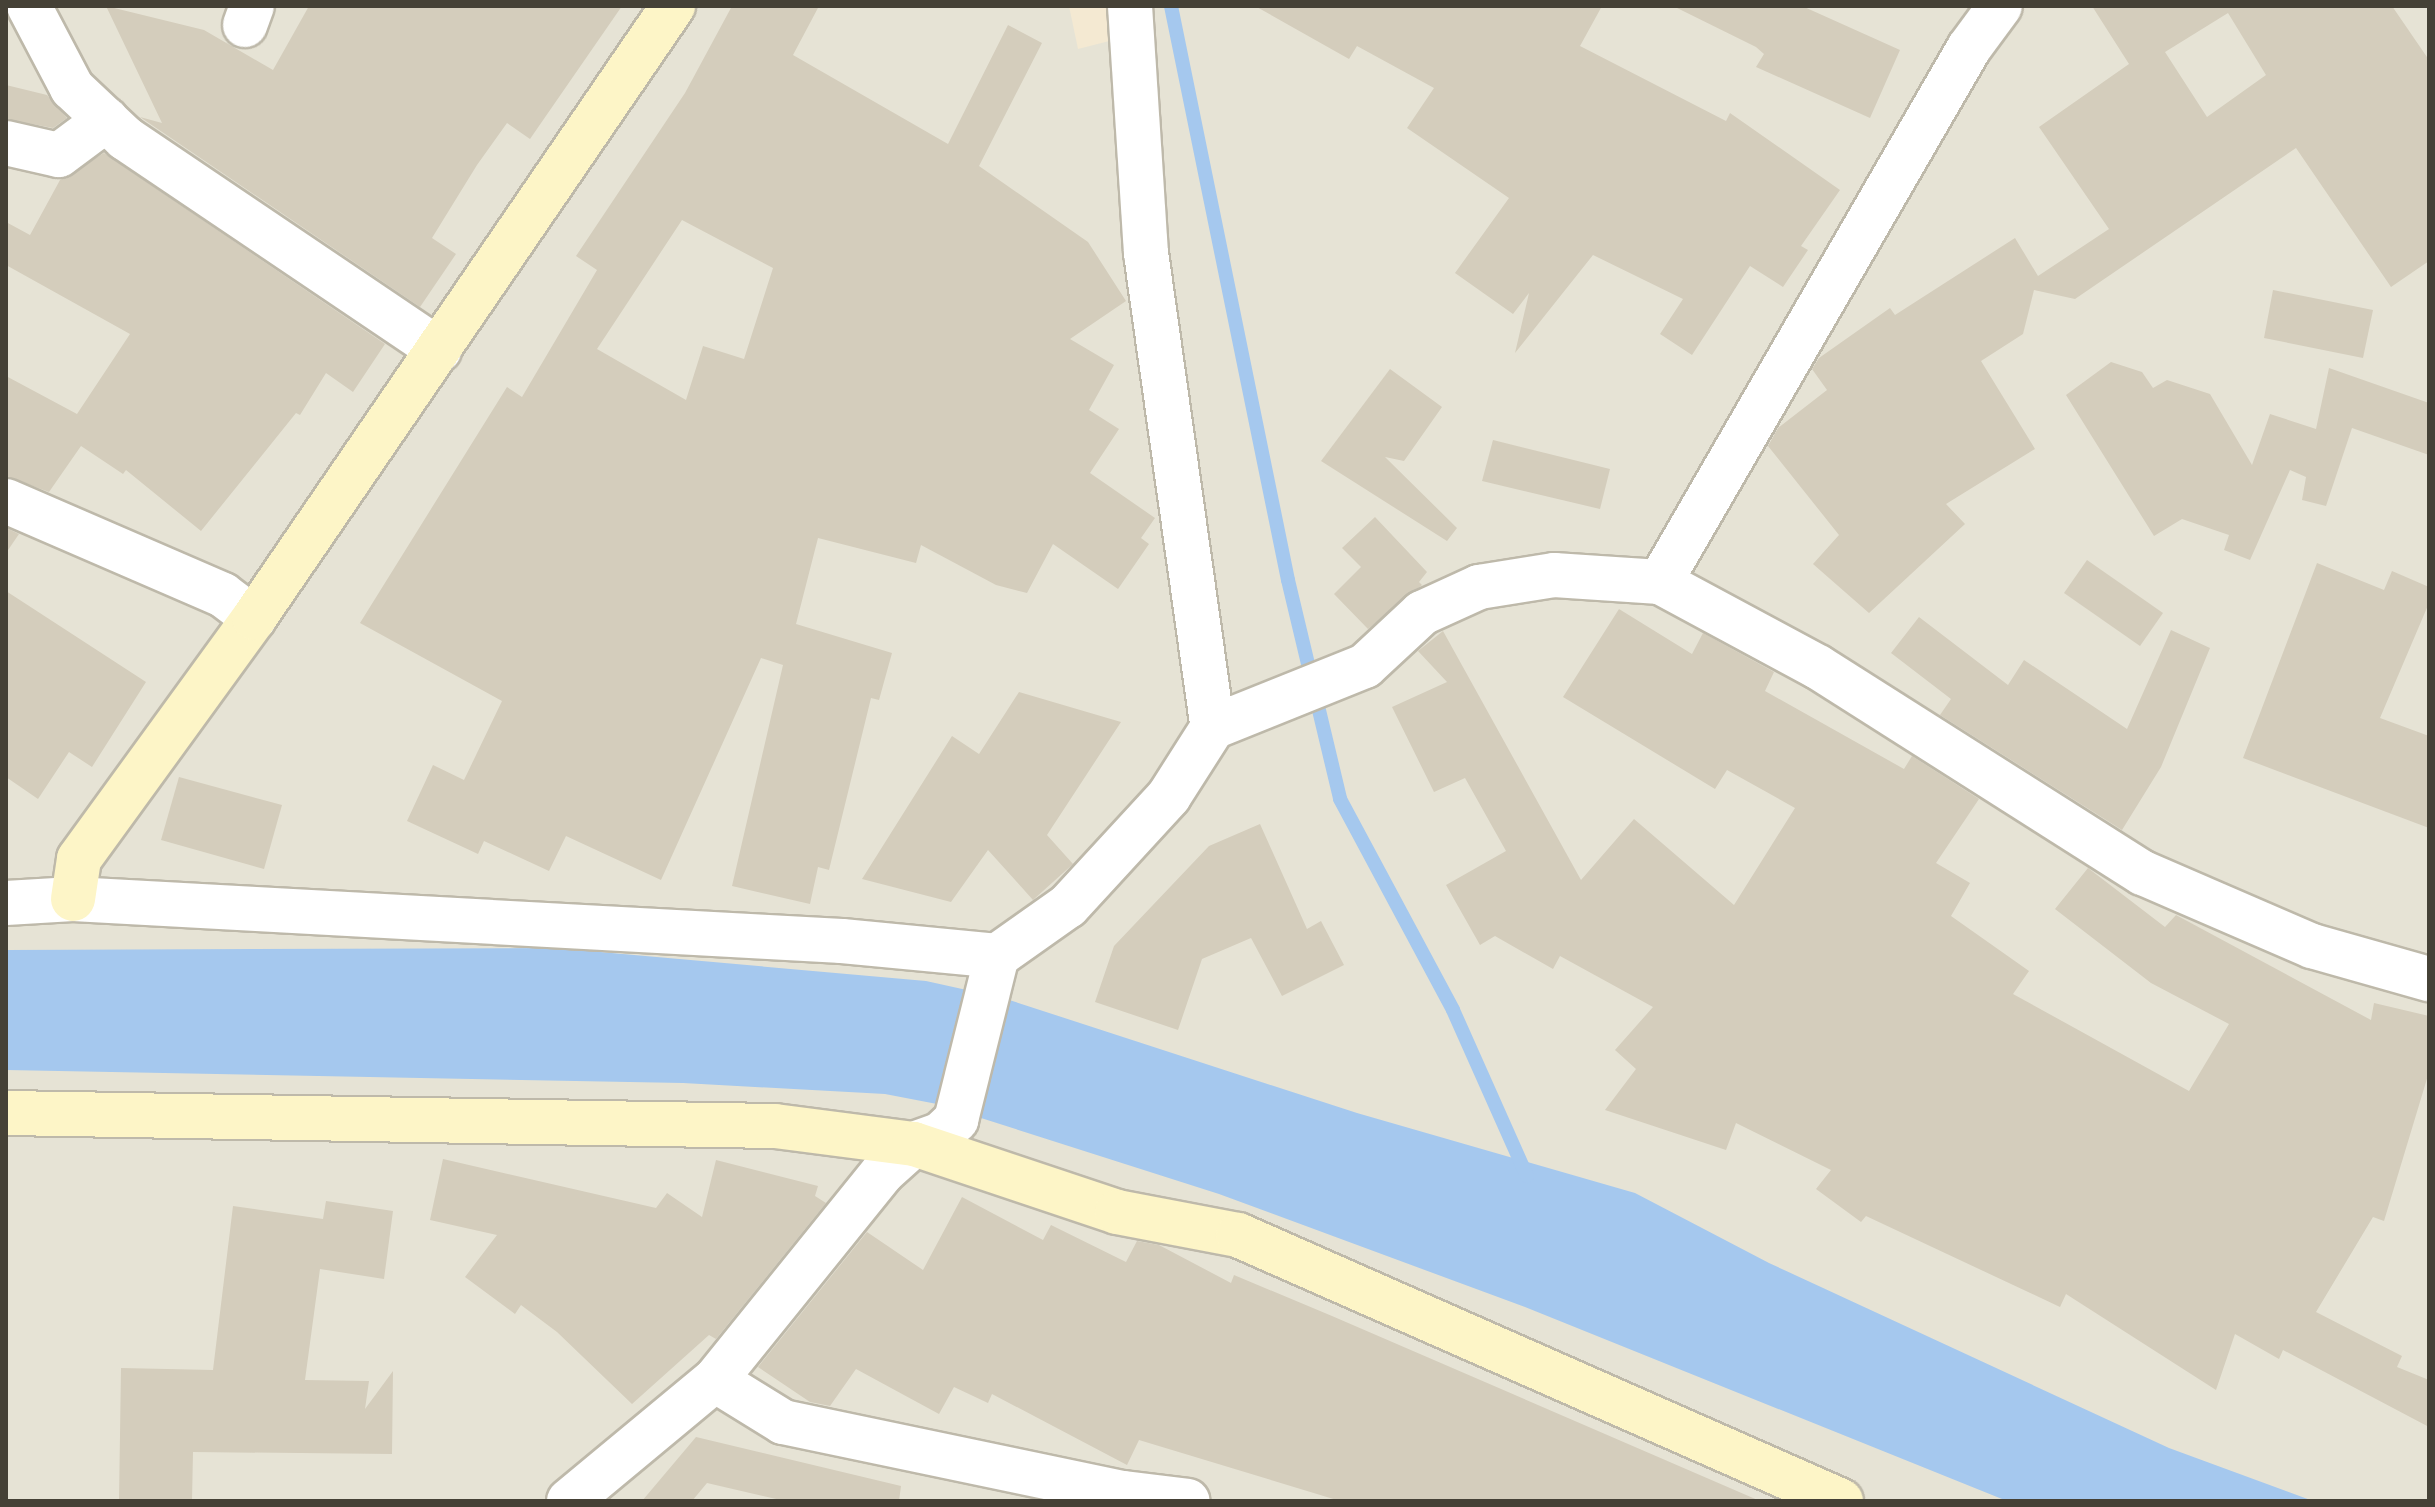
<!DOCTYPE html>
<style>
body{margin:0}
#map{position:relative;width:2435px;height:1507px;overflow:hidden;background:#f3f0e7;font-family:Mulish,sans-serif}
div>[style]{position:absolute}
.residential>*{inset:0;background:#e6e3d5}
.commercial>*{inset:0;background:#f4e9d2}
.water>*{inset:0;background:#a5c8ee}
.stream>*{height:14px;margin:-7px;padding:0 7px;transform-origin:7px;border-radius:7px;background:#a5c8ee}
.building>*{inset:0;background:#d4cdbc}
.roads{filter:drop-shadow(2px 0 #beb9aa) drop-shadow(-2px 0 #beb9aa) drop-shadow(0 2px #beb9aa) drop-shadow(0 -2px #beb9aa)}
.street>*{height:44px;margin:-22px;padding:0 22px;transform-origin:22px;border-radius:22px;background:#fff}
.secondary>*{height:44px;margin:-22px;padding:0 22px;transform-origin:22px;border-radius:22px;background:#fdf5c7}
span{translate:-50% -50%;white-space:nowrap;text-align:center;line-height:1.15;-webkit-text-stroke:7px #fff;paint-order:stroke}
.frame{position:absolute;inset:0;border:8px solid #454136;pointer-events:none}
</style>
<div id="map">
<div class="residential">
<i style="clip-path:polygon(6px 6px,2429px 6px,2429px 1501px,6px 1501px)"></i>
</div>
<div class="commercial">
<i style="clip-path:polygon(1069px 6px,1116px 6px,1121px 38px,1078px 49px)"></i>
</div>
<div class="water">
<i style="clip-path:polygon(555px 948px,926px 981px,1003px 998px,1357px 1113px,1635px 1193px,1769px 1263px,2169px 1448px,2313px 1501px,2007px 1501px,1525px 1307px,1219px 1194px,937px 1104px,885px 1094px,683px 1083px,6px 1070px,6px 950px)"></i>
</div>
<div class="stream">
<i style="left:1171px;top:6px;width:586px;rotate:78.48deg"></i>
<i style="left:1288px;top:580px;width:225px;rotate:76.6deg"></i>
<i style="left:1340px;top:799px;width:239px;rotate:61.8deg"></i>
<i style="left:1453px;top:1010px;width:182px;rotate:66deg"></i>
</div>
<div class="building">
<i style="clip-path:polygon(106px 6px,204px 30px,273px 70px,309px 6px,622px 6px,530px 139px,507px 123px,477px 165px,432px 238px,456px 254px,420px 307px,140px 117px,162px 123px)"></i>
<i style="clip-path:polygon(evenodd,732px 6px,819px 6px,793px 55px,948px 144px,1008px 25px,1042px 43px,979px 166px,1088px 242px,1126px 301px,1070px 339px,1114px 365px,1089px 410px,1119px 429px,1090px 473px,1155px 518px,1141px 538px,1149px 544px,1118px 589px,1053px 544px,1027px 593px,996px 585px,921px 545px,916px 563px,818px 538px,796px 624px,892px 653px,879px 700px,871px 698px,829px 870px,818px 867px,810px 904px,732px 886px,783px 665px,761px 658px,661px 880px,566px 836px,549px 871px,484px 841px,478px 854px,407px 821px,433px 765px,464px 780px,502px 701px,360px 623px,507px 387px,522px 397px,597px 270px,576px 256px,685px 93px,732px 6px,682px 220px,773px 268px,744px 359px,703px 346px,686px 400px,597px 349px,682px 220px)"></i>
<i style="clip-path:polygon(1255px 6px,1602px 6px,1580px 46px,1726px 121px,1730px 113px,1840px 190px,1801px 246px,1808px 250px,1783px 287px,1750px 266px,1692px 355px,1660px 334px,1683px 299px,1593px 255px,1515px 353px,1529px 293px,1513px 314px,1455px 273px,1509px 198px,1407px 128px,1434px 88px,1357px 46px,1349px 59px)"></i>
<i style="clip-path:polygon(1673px 6px,1802px 6px,1900px 50px,1870px 118px,1756px 67px,1764px 54px,1756px 47px)"></i>
<i style="clip-path:polygon(evenodd,2092px 6px,2392px 6px,2429px 60px,2429px 261px,2391px 287px,2296px 148px,2075px 299px,2034px 290px,2023px 334px,1981px 361px,2035px 449px,1946px 504px,1965px 524px,1869px 613px,1813px 564px,1839px 535px,1768px 446px,1778px 428px,1827px 390px,1812px 369px,1819px 358px,1890px 308px,1895px 315px,2015px 238px,2038px 276px,2109px 229px,2039px 127px,2129px 64px,2092px 6px,2228px 13px,2266px 75px,2207px 117px,2165px 52px,2228px 13px)"></i>
<i style="clip-path:polygon(6px 85px,47px 95px,67px 118px,53px 128px,6px 119px)"></i>
<i style="clip-path:polygon(104px 153px,385px 344px,353px 392px,326px 373px,300px 415px,296px 413px,201px 531px,126px 470px,123px 474px,81px 446px,49px 492px,6px 476px,6px 376px,77px 414px,130px 334px,6px 265px,6px 222px,30px 235px,60px 180px)"></i>
<i style="clip-path:polygon(2273px 290px,2373px 310px,2363px 358px,2264px 338px)"></i>
<i style="clip-path:polygon(2111px 362px,2142px 372px,2153px 388px,2167px 380px,2210px 394px,2252px 465px,2270px 414px,2316px 429px,2329px 368px,2429px 403px,2429px 455px,2352px 428px,2326px 506px,2302px 500px,2306px 477px,2290px 470px,2250px 560px,2224px 550px,2229px 535px,2182px 519px,2154px 536px,2066px 395px)"></i>
<i style="clip-path:polygon(1390px 369px,1442px 407px,1404px 461px,1385px 457px,1457px 528px,1447px 541px,1321px 461px)"></i>
<i style="clip-path:polygon(1493px 440px,1610px 469px,1600px 509px,1482px 481px)"></i>
<i style="clip-path:polygon(1375px 517px,1427px 572px,1419px 582px,1422px 585px,1368px 629px,1334px 594px,1361px 567px,1342px 548px)"></i>
<i style="clip-path:polygon(6px 528px,19px 534px,6px 553px)"></i>
<i style="clip-path:polygon(2087px 560px,2163px 613px,2140px 646px,2064px 593px)"></i>
<i style="clip-path:polygon(2317px 563px,2384px 590px,2392px 571px,2429px 587px,2429px 603px,2380px 718px,2429px 736px,2429px 828px,2243px 758px)"></i>
<i style="clip-path:polygon(6px 591px,146px 682px,92px 767px,69px 752px,38px 799px,6px 777px)"></i>
<i style="clip-path:polygon(1619px 609px,1692px 654px,1703px 633px,1774px 672px,1765px 691px,1904px 769px,1912px 756px,1979px 799px,1936px 863px,1970px 883px,1951px 916px,2029px 971px,2013px 994px,2189px 1091px,2229px 1024px,2151px 983px,2055px 909px,2088px 868px,2165px 927px,2176px 915px,2371px 1020px,2374px 1003px,2429px 1016px,2429px 1072px,2384px 1221px,2373px 1217px,2316px 1312px,2402px 1356px,2397px 1367px,2429px 1380px,2429px 1427px,2283px 1350px,2279px 1359px,2235px 1334px,2216px 1390px,2066px 1294px,2060px 1307px,1866px 1216px,1861px 1222px,1816px 1189px,1831px 1170px,1736px 1123px,1726px 1150px,1605px 1110px,1636px 1069px,1615px 1050px,1653px 1007px,1560px 956px,1553px 969px,1495px 936px,1480px 945px,1446px 885px,1506px 851px,1465px 778px,1434px 792px,1392px 707px,1447px 682px,1418px 651px,1443px 631px,1581px 880px,1634px 819px,1734px 905px,1795px 808px,1727px 770px,1715px 789px,1563px 697px)"></i>
<i style="clip-path:polygon(1919px 617px,2008px 685px,2024px 660px,2127px 729px,2171px 630px,2210px 648px,2161px 767px,2122px 830px,1940px 715px,1951px 699px,1891px 653px)"></i>
<i style="clip-path:polygon(1019px 692px,1121px 722px,1047px 835px,1073px 864px,1033px 900px,988px 850px,951px 902px,862px 879px,952px 736px,979px 754px)"></i>
<i style="clip-path:polygon(179px 777px,282px 805px,264px 869px,161px 840px)"></i>
<i style="clip-path:polygon(1260px 824px,1307px 929px,1321px 921px,1344px 965px,1282px 996px,1251px 938px,1202px 959px,1178px 1030px,1095px 1002px,1114px 946px,1209px 846px)"></i>
<i style="clip-path:polygon(443px 1159px,656px 1208px,667px 1193px,702px 1217px,716px 1160px,818px 1186px,815px 1196px,826px 1203px,716px 1339px,709px 1335px,632px 1404px,557px 1332px,521px 1305px,515px 1314px,465px 1277px,497px 1235px,430px 1220px)"></i>
<i style="clip-path:polygon(962px 1197px,1043px 1240px,1051px 1225px,1126px 1262px,1137px 1241px,1159px 1245px,1231px 1283px,1234px 1275px,1332px 1316px,1760px 1501px,1340px 1501px,1139px 1440px,1127px 1465px,992px 1394px,988px 1403px,954px 1387px,939px 1414px,856px 1369px,830px 1406px,810px 1402px,758px 1367px,867px 1232px,923px 1270px)"></i>
<i style="clip-path:polygon(326px 1201px,393px 1211px,384px 1279px,320px 1269px,305px 1380px,369px 1381px,365px 1409px,393px 1371px,392px 1454px,193px 1452px,192px 1501px,119px 1501px,121px 1368px,213px 1370px,233px 1206px,323px 1219px)"></i>
<i style="clip-path:polygon(696px 1437px,901px 1486px,899px 1501px,785px 1501px,707px 1483px,692px 1501px,642px 1501px)"></i>
</div>
<div class="roads">
<div class="street">
<i style="left:29px;top:6px;width:93px;rotate:62.3deg"></i>
<i style="left:72px;top:88px;width:73px;rotate:43.3deg"></i>
<i style="left:125px;top:138px;width:379px;rotate:34deg"></i>
<i style="left:1130px;top:6px;width:248px;rotate:86.3deg"></i>
<i style="left:1146px;top:253px;width:479px;rotate:82deg"></i>
<i style="left:245px;top:25px;width:20px;rotate:-70deg"></i>
<i style="left:6px;top:143px;width:54px;rotate:12.8deg"></i>
<i style="left:59px;top:155px;width:59px;rotate:-36.7deg"></i>
<i style="left:6px;top:501px;width:236px;rotate:23.4deg"></i>
<i style="left:223px;top:595px;width:39px;rotate:37deg"></i>
<i style="left:1660px;top:582px;width:617px;rotate:-59.94deg"></i>
<i style="left:1969px;top:48px;width:52px;rotate:-53.6deg"></i>
<i style="left:6px;top:903px;width:67px;rotate:-3.4deg"></i>
<i style="left:73px;top:899px;width:770px;rotate:3.13deg"></i>
<i style="left:842px;top:941px;width:156px;rotate:5.5deg"></i>
<i style="left:997px;top:956px;width:87px;rotate:-35.2deg"></i>
<i style="left:1068px;top:906px;width:149px;rotate:-47.4deg"></i>
<i style="left:1169px;top:796px;width:82px;rotate:-57.5deg"></i>
<i style="left:1213px;top:727px;width:164px;rotate:-21.9deg"></i>
<i style="left:1365px;top:666px;width:78px;rotate:-42.9deg"></i>
<i style="left:1422px;top:613px;width:63px;rotate:-24.5deg"></i>
<i style="left:1479px;top:587px;width:76px;rotate:-9.1deg"></i>
<i style="left:1554px;top:575px;width:106px;rotate:3.8deg"></i>
<i style="left:1660px;top:582px;width:179px;rotate:28.3deg"></i>
<i style="left:1818px;top:667px;width:385px;rotate:32.4deg"></i>
<i style="left:2143px;top:873px;width:184px;rotate:23.4deg"></i>
<i style="left:2312px;top:946px;width:122px;rotate:15.8deg"></i>
<i style="left:715px;top:1380px;width:80px;rotate:31.7deg"></i>
<i style="left:783px;top:1422px;width:348px;rotate:11.8deg"></i>
<i style="left:1124px;top:1493px;width:64px;rotate:7.1deg"></i>
<i style="left:569px;top:1501px;width:190px;rotate:-39.7deg"></i>
<i style="left:715px;top:1380px;width:267px;rotate:-51.1deg"></i>
<i style="left:883px;top:1172px;width:42px;rotate:-42.1deg"></i>
<i style="left:914px;top:1144px;width:29px;rotate:-20deg"></i>
<i style="left:941px;top:1134px;width:21px;rotate:-43deg"></i>
<i style="left:956px;top:1120px;width:169px;rotate:-76deg"></i>
</div>
<div class="secondary">
<i style="left:73px;top:899px;width:40px;rotate:-81.5deg"></i>
<i style="left:79px;top:859px;width:298px;rotate:-54deg"></i>
<i style="left:254px;top:618px;width:742px;rotate:-55.6deg"></i>
<i style="left:6px;top:1113px;width:769px;rotate:0.97deg"></i>
<i style="left:775px;top:1126px;width:140px;rotate:7.4deg"></i>
<i style="left:914px;top:1144px;width:214px;rotate:18.5deg"></i>
<i style="left:1117px;top:1212px;width:123px;rotate:10.8deg"></i>
<i style="left:1238px;top:1235px;width:659px;rotate:23.8deg"></i>
</div>
</div>
<div class="frame"></div>
</div>
